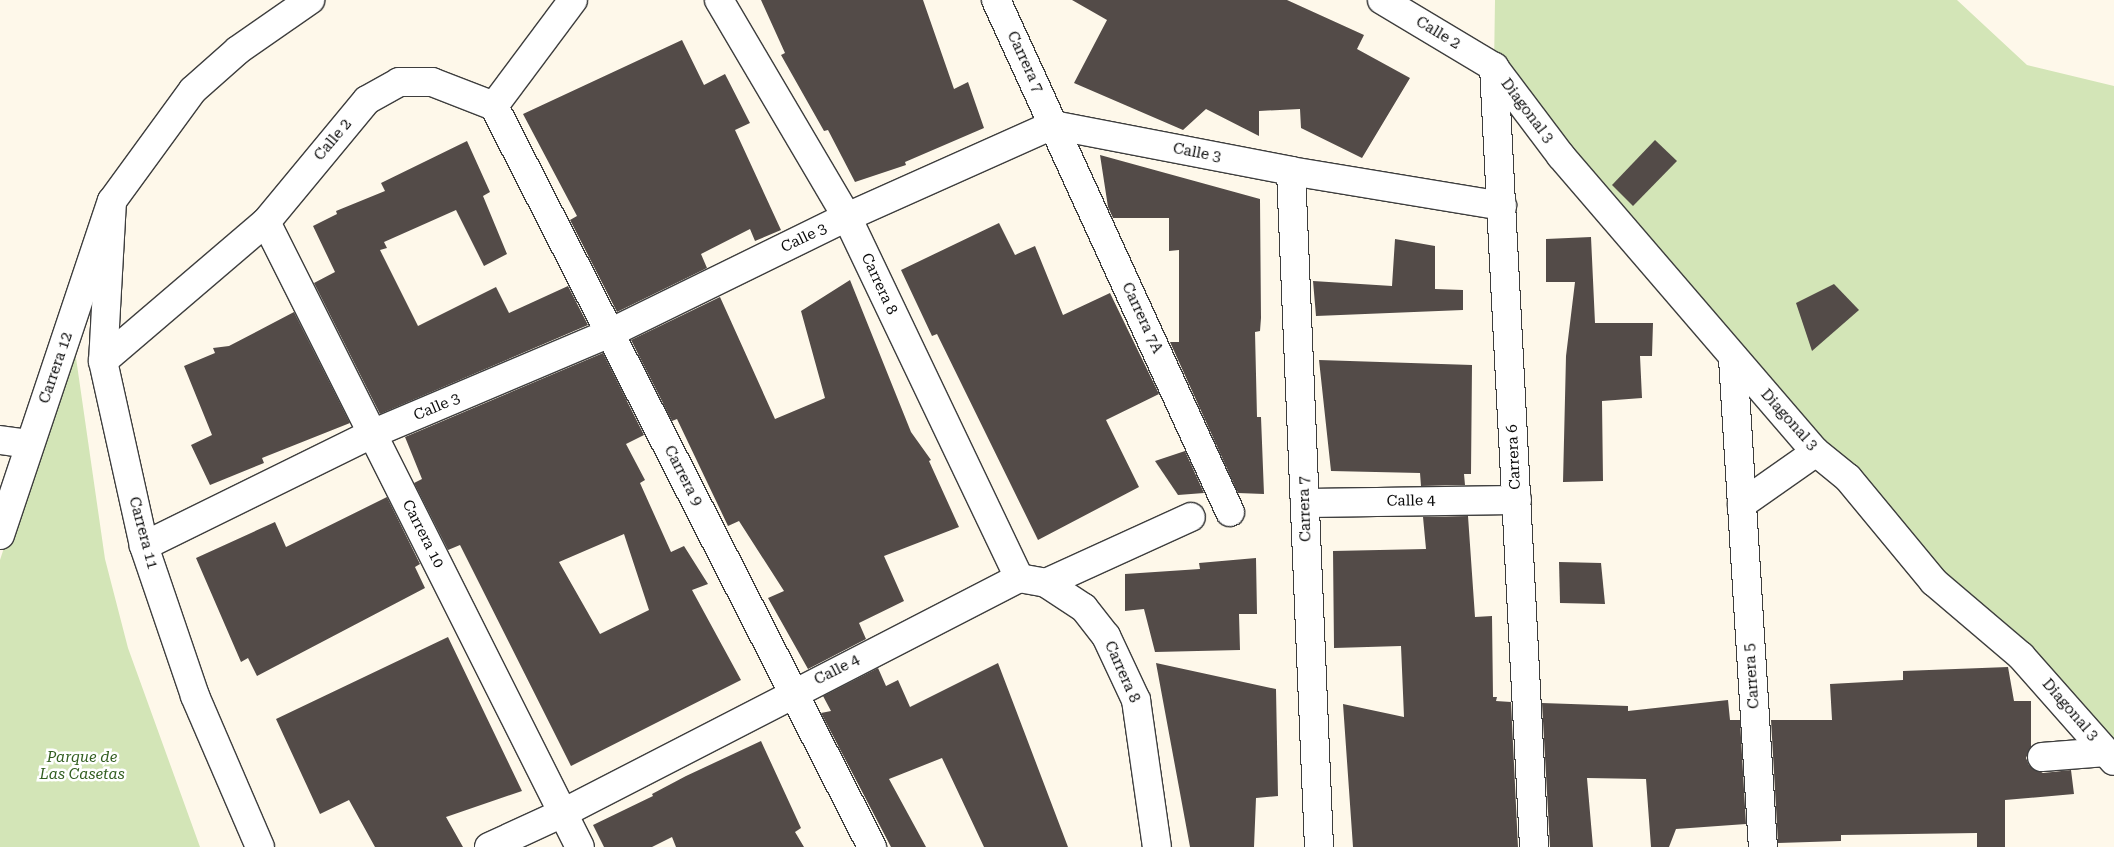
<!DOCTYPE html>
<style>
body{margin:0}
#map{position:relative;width:2114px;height:847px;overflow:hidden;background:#fef8ea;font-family:"Roboto Serif",serif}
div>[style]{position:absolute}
.green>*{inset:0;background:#d3e5b7}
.building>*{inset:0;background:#534b48}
.roads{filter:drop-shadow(1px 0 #3e3e3e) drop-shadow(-1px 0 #3e3e3e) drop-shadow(0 1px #3e3e3e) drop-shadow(0 -1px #3e3e3e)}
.minor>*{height:28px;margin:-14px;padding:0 14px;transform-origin:14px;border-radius:14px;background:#fff}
span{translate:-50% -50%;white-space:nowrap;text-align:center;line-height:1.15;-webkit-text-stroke:5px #fff;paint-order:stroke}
.street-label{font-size:15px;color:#0b0b0b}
.park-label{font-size:15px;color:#325e20;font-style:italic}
</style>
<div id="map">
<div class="green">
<i style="clip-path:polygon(1495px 0,1957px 0,2027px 65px,2114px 86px,2114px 761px,2008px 663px,1494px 67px)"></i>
<i style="clip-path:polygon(73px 337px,105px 559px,128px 648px,200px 847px,0 847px,0 560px)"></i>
</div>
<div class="building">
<i style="clip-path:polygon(761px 0,923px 0,954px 89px,968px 82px,984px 128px,905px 162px,906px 165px,855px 182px,828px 130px,824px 131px,781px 55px,785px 53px)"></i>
<i style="clip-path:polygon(1072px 0,1287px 0,1364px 35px,1357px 49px,1410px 78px,1362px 158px,1301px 128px,1300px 109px,1259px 111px,1259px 136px,1206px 109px,1183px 130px,1074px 83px,1107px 20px)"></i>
<i style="clip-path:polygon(682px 40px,704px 85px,725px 74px,750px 123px,735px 130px,781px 230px,755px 241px,750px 229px,701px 254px,707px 268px,617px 312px,570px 220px,577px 216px,523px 114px)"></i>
<i style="clip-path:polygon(1655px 140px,1677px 161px,1633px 206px,1612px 185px)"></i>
<i style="clip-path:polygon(467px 141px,490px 192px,483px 196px,507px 254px,484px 266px,456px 210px,384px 242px,387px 248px,380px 250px,418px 326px,496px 287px,509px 313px,568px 286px,588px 325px,380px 414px,314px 283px,335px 272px,313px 226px,337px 214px,336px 211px,385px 191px,381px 183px)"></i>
<i style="clip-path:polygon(1100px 155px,1260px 199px,1261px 318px,1260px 331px,1255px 332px,1257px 417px,1261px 417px,1264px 494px,1238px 493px,1170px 342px,1179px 342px,1179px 250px,1169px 251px,1169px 218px,1113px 218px,1108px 207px)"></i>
<i style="clip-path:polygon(999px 223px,1015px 255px,1035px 246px,1063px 315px,1110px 293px,1159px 394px,1106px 420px,1139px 487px,1038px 540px,937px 334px,932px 336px,901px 270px)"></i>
<i style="clip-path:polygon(1591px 237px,1595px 323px,1653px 323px,1652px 356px,1640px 356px,1642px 398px,1602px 401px,1603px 481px,1563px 482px,1566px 356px,1575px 282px,1546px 282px,1546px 239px)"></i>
<i style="clip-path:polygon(1395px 239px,1435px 246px,1435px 289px,1463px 290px,1463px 310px,1316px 316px,1313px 281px,1392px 286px)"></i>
<i style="clip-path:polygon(850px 280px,911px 432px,931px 460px,929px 461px,959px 527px,884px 556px,904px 601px,859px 623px,866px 639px,808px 669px,768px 598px,784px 591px,739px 521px,728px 526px,677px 419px,672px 421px,631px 340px,720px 297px,775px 419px,825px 398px,801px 311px)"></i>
<i style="clip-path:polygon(1834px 284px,1859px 310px,1812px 351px,1796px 303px)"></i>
<i style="clip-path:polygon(294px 312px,350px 423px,262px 458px,264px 463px,210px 485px,191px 445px,212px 435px,184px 366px,215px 353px,213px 348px,229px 346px)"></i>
<i style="clip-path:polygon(evenodd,603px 353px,644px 435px,626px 444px,645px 480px,640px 483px,671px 552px,684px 546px,708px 584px,692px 590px,741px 680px,571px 766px,460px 545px,448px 550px,414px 483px,422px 479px,405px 437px,603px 353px,624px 534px,649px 610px,600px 634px,559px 562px,624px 534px)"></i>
<i style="clip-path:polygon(1319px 360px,1472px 365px,1471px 474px,1464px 474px,1465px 485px,1421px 486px,1420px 473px,1331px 471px)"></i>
<i style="clip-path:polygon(1185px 451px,1204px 493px,1178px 495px,1155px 461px)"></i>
<i style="clip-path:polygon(387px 497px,420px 564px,415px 567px,425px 588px,257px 676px,248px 658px,241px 662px,196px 558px,275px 522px,286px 547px)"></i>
<i style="clip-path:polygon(1468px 516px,1475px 617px,1492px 616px,1493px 697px,1497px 697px,1496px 701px,1511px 702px,1518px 847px,1353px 847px,1343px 704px,1404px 717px,1401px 646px,1334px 648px,1333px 551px,1426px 549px,1423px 517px)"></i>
<i style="clip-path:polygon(1256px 558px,1257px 614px,1239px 614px,1240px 650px,1155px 652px,1144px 609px,1125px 611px,1125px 574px,1200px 569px,1199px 563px)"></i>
<i style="clip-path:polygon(1559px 562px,1601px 563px,1605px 604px,1560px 603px)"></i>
<i style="clip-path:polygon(448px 637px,522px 791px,446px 817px,463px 847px,375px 847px,349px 800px,320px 814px,276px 719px)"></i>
<i style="clip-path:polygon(998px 663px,1068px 847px,984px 847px,942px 758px,889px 779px,926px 847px,891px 847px,821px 713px,831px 711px,823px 696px,878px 668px,886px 686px,898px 680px,910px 707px)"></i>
<i style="clip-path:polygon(1156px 663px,1276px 689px,1278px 796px,1256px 798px,1254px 847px,1190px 847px)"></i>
<i style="clip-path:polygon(2008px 667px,2014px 701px,2031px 701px,2031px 747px,2026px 758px,2029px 765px,2043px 773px,2071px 770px,2074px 794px,2005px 800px,2005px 847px,1977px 847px,1977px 833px,1841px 835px,1841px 841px,1778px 843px,1771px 720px,1832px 720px,1830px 684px,1903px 680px,1903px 671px)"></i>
<i style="clip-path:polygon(1728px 700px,1730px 720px,1740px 720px,1746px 824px,1676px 829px,1669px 847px,1651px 847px,1646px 779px,1587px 778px,1593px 847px,1550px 847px,1542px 703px,1628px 706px,1628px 711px)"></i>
<i style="clip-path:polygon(761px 741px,801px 828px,795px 832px,804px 847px,676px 847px,672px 837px,652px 847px,604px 847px,593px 825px,653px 796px,652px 794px,686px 776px)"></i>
</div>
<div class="roads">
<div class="minor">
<i style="left:719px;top:0;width:252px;rotate:59.5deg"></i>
<i style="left:847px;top:217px;width:400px;rotate:64.5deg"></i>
<i style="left:996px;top:0;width:563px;rotate:65.44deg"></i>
<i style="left:1382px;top:0;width:131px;rotate:30.9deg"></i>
<i style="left:1494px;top:67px;width:111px;rotate:53deg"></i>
<i style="left:1561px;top:156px;width:391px;rotate:49.3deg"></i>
<i style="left:1816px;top:452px;width:41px;rotate:39.1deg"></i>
<i style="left:1848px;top:478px;width:135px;rotate:50.4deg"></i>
<i style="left:1934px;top:582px;width:114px;rotate:40.4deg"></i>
<i style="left:2021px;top:656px;width:140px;rotate:48.5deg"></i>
<i style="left:1494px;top:67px;width:781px;rotate:87.06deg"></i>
<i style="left:494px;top:106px;width:832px;rotate:62.97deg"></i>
<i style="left:494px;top:106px;width:132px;rotate:-53.3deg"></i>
<i style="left:1291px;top:171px;width:677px;rotate:87.63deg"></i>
<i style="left:112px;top:201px;width:160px;rotate:93.2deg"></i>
<i style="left:103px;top:361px;width:189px;rotate:77.5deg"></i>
<i style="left:144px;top:546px;width:158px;rotate:71.2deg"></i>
<i style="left:195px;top:696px;width:164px;rotate:66.7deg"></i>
<i style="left:266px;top:222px;width:699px;rotate:63.33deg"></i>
<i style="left:1733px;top:358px;width:490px;rotate:86.5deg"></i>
<i style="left:103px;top:361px;width:214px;rotate:-40.5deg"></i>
<i style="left:266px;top:222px;width:158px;rotate:-50.4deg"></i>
<i style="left:367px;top:100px;width:37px;rotate:-29deg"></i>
<i style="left:399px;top:82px;width:33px"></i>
<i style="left:432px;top:82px;width:66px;rotate:21.2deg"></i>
<i style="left:0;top:440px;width:30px;rotate:8deg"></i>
<i style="left:1305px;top:503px;width:212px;rotate:-0.8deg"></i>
<i style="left:1742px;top:504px;width:90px;rotate:-35.1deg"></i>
<i style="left:0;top:535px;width:352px;rotate:-71.5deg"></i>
<i style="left:112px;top:201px;width:137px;rotate:-53.9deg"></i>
<i style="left:193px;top:90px;width:60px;rotate:-41.6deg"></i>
<i style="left:238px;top:50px;width:88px;rotate:-34.8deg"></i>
<i style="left:144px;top:546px;width:254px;rotate:-26.2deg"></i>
<i style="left:372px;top:434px;width:259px;rotate:-23deg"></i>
<i style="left:610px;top:333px;width:264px;rotate:-26.1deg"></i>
<i style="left:847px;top:217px;width:226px;rotate:-24.1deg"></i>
<i style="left:1053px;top:125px;width:242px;rotate:10.9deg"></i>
<i style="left:1291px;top:171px;width:214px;rotate:9.4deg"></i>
<i style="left:1046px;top:583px;width:45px;rotate:33.3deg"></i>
<i style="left:1084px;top:608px;width:36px;rotate:52deg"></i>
<i style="left:1106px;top:636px;width:71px;rotate:64.9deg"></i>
<i style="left:1136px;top:700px;width:148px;rotate:81.9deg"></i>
<i style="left:2042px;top:757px;width:64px;rotate:-4.5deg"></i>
<i style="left:489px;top:847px;width:81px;rotate:-24.7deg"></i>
<i style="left:563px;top:813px;width:513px;rotate:-27.26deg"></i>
<i style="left:1019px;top:578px;width:27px;rotate:10deg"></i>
<i style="left:1046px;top:583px;width:159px;rotate:-24.5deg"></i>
</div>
</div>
<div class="street-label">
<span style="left:1438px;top:33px;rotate:31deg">Calle 2</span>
<span style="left:1025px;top:62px;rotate:65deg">Carrera 7</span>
<span style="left:1527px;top:111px;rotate:53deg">Diagonal 3</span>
<span style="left:333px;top:140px;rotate:-50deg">Calle 2</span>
<span style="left:1197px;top:153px;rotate:11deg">Calle 3</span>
<span style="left:804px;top:238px;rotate:-26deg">Calle 3</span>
<span style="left:879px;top:284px;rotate:65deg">Carrera 8</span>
<span style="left:1142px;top:318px;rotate:65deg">Carrera 7A</span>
<span style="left:56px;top:368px;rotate:-71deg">Carrera 12</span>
<span style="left:437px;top:407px;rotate:-23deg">Calle 3</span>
<span style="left:1789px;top:420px;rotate:48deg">Diagonal 3</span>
<span style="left:1514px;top:457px;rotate:-93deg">Carrera 6</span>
<span style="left:683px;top:476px;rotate:63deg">Carrera 9</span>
<span style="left:1411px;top:501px;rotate:-1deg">Calle 4</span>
<span style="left:1305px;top:509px;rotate:-92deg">Carrera 7</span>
<span style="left:143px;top:533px;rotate:75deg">Carrera 11</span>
<span style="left:423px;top:534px;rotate:63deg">Carrera 10</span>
<span style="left:837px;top:670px;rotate:-27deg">Calle 4</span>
<span style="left:1122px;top:672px;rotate:66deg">Carrera 8</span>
<span style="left:1752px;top:676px;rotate:-94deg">Carrera 5</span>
<span style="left:2070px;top:710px;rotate:49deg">Diagonal 3</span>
</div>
<div class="park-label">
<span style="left:82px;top:766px">Parque de<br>Las Casetas</span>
</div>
</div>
